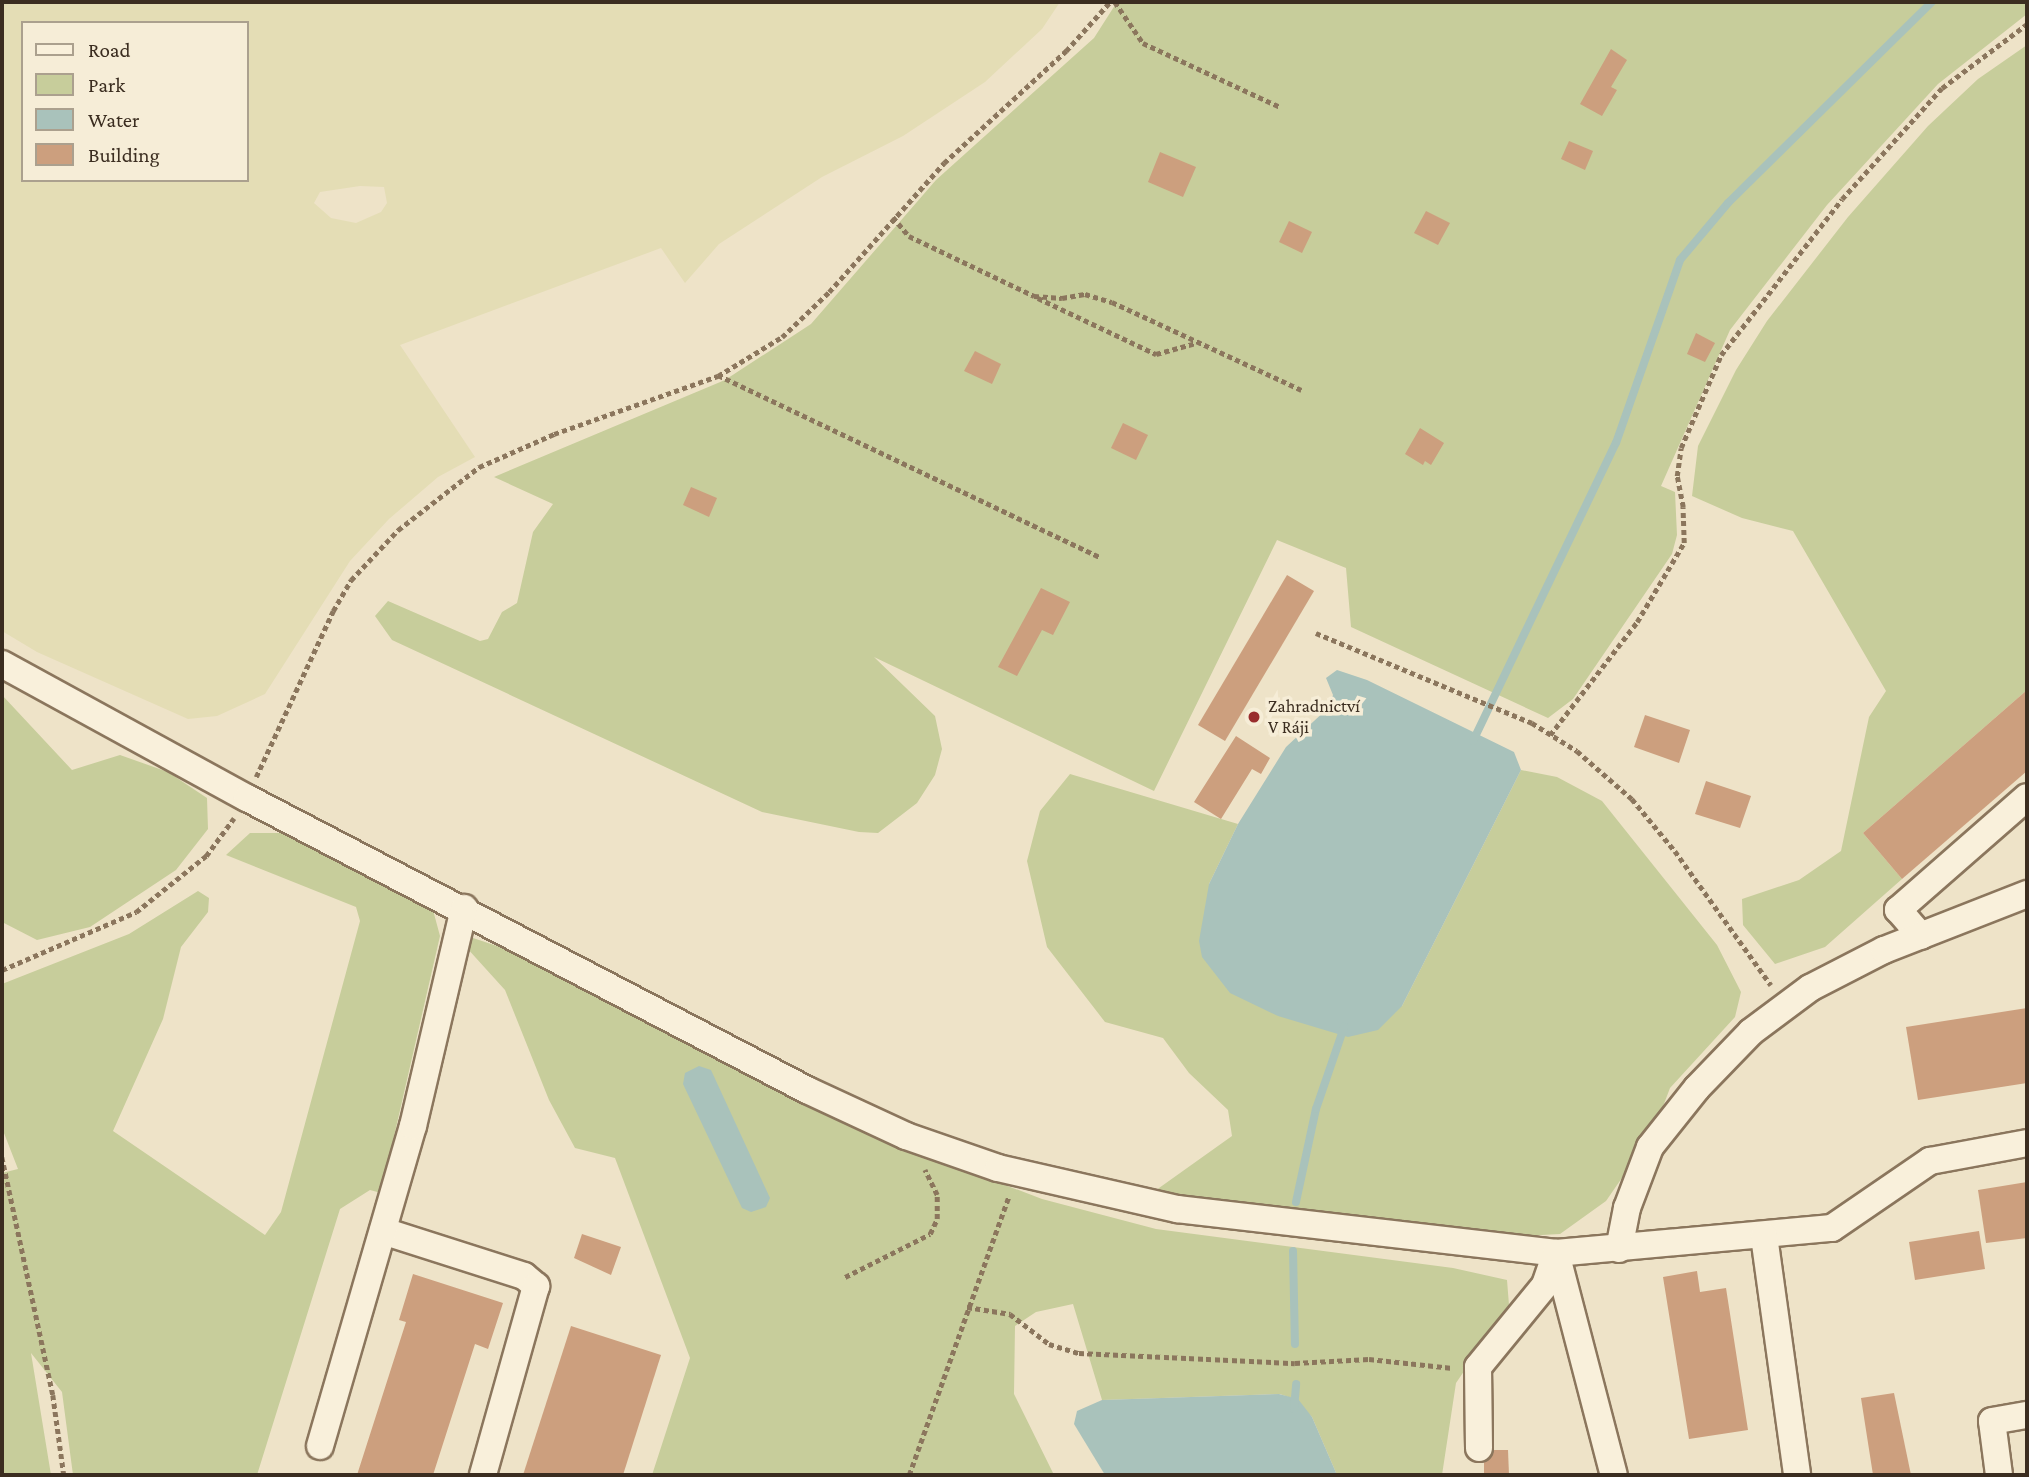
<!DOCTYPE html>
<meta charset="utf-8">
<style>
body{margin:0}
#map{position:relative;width:2029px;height:1477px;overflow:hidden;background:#eee3c8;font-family:"Crimson Pro",serif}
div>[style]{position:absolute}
.farmland>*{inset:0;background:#e4ddb5}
.green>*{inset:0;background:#c7cd9b}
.water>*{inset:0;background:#a9c2bb}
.stream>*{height:8px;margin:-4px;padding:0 4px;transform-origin:4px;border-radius:4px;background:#a9c2bb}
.building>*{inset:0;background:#cc9f7e}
.path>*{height:4.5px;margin-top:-2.25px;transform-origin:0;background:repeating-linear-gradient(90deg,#8b765d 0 5px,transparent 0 8.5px)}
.roads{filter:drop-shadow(2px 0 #8b765d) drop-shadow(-2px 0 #8b765d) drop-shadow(0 2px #8b765d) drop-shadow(0 -2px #8b765d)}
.minor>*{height:26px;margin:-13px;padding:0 13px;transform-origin:13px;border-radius:13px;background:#f9f0db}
.dots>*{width:19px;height:19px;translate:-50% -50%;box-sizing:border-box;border:4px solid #f6edd7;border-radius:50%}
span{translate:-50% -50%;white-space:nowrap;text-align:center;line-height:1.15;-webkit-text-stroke:7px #f6edd7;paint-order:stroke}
.poi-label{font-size:18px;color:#3b2d20}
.left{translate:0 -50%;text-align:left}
.frame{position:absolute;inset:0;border:4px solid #3b2d20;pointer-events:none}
.legend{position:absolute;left:21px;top:21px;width:228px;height:161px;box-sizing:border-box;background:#f6edd7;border:2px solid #aba08e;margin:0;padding:9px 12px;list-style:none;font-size:21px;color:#3b2d20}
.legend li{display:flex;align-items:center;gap:14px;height:35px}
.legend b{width:35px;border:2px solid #aba08e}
</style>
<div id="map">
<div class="farmland">
<i style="clip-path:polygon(evenodd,2px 2px,1060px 2px,1042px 29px,985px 82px,903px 136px,822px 177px,719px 244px,685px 283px,661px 248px,400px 345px,475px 457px,438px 477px,389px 519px,350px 561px,265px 694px,217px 716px,188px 719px,37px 652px,2px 631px,2px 2px,23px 23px,247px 23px,247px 180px,23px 180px,23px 23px,2px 2px,360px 186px,384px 187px,387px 203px,381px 212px,356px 223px,331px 218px,314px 203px,320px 192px,360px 186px)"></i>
</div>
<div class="green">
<i style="clip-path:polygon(1117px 2px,2027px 2px,2027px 14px,1938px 84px,1827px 205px,1730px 330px,1661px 486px,1675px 492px,1677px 535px,1672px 554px,1573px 699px,1548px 718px,1351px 627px,1346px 568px,1277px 540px,1154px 791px,874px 657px,935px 716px,942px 749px,935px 775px,917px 803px,878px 833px,859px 832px,762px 812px,392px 640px,375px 616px,388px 601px,480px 641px,488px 639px,502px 612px,517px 603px,533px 532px,553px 504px,494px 477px,725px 380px,811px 324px,936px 180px,1094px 38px)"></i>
<i style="clip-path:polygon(2027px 45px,2027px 690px,1863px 833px,1902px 879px,1825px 947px,1775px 964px,1743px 925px,1742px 899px,1799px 880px,1841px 851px,1869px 717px,1886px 691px,1793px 531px,1742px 518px,1692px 496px,1698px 446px,1736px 370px,1767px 321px,1848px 217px,1928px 126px,1978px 79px)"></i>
<i style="clip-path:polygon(2px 695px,72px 770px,120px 755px,168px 772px,207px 798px,208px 829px,176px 870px,90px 927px,37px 940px,2px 922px)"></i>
<i style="clip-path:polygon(1521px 770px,1557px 777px,1602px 801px,1717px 945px,1741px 992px,1735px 1017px,1670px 1088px,1653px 1133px,1606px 1201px,1560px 1234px,1490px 1238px,1152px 1193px,1232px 1136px,1228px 1110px,1189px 1073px,1163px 1038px,1105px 1022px,1047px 947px,1027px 861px,1040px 811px,1070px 774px,1238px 824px,1209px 884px,1402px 1006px)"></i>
<i style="clip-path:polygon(250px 833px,284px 833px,433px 910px,440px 936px,381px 1193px,370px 1190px,340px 1209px,257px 1475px,73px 1475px,62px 1392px,31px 1353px,51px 1475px,2px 1475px,2px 1173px,18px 1169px,2px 1128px,2px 984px,129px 934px,198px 891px,209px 898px,208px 912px,181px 947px,163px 1019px,113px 1131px,265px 1235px,281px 1212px,360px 921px,356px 907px,226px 855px)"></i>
<i style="clip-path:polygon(473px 938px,500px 947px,863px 1131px,1042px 1199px,1156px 1229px,1453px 1268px,1507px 1280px,1509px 1305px,1456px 1383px,1442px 1475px,1337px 1475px,1312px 1417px,1294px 1399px,1280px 1394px,1102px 1400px,1073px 1304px,1036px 1312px,1015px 1326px,1014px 1394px,1054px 1475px,652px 1475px,690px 1358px,615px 1158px,575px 1148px,549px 1100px,505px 990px,466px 947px)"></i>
</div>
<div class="water">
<i style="clip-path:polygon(1337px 670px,1367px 680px,1514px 752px,1521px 770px,1402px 1006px,1378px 1030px,1348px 1037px,1278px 1016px,1230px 993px,1202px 957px,1199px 941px,1209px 884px,1238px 824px,1286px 747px,1328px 708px,1333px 695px,1326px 678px)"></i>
<i style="clip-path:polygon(699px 1066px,711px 1070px,770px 1198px,766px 1207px,751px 1212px,742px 1208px,683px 1084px,685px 1073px)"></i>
<i style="clip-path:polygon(1279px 1394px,1298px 1399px,1312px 1417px,1337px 1475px,1105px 1475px,1074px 1424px,1077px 1411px,1102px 1400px)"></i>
</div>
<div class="stream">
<i style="left:1473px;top:741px;width:331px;rotate:-64.4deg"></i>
<i style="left:1616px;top:443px;width:194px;rotate:-70.7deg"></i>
<i style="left:1680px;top:260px;width:75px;rotate:-49.9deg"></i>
<i style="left:1728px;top:203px;width:286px;rotate:-44.6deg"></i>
<i style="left:1296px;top:1202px;width:95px;rotate:-77.9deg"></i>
<i style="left:1316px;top:1109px;width:87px;rotate:-71.1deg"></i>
<i style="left:1293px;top:1251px;width:93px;rotate:88.8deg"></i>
<i style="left:1294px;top:1409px;width:25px;rotate:-85deg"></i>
</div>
<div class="building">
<i style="clip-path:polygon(1611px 49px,1627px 60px,1611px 87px,1617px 90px,1602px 116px,1580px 104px)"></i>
<i style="clip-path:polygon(1569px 141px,1593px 151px,1585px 170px,1561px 159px)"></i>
<i style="clip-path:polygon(1160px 152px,1196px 167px,1183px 197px,1148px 182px)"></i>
<i style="clip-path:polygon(1426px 211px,1450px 223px,1438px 245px,1414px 233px)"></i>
<i style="clip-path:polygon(1289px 221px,1312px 232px,1302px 253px,1279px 242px)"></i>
<i style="clip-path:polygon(1696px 333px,1715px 343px,1705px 362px,1687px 354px)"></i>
<i style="clip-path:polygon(975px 351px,1001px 364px,992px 384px,964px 371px)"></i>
<i style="clip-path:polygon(1123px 423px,1148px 435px,1136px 460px,1111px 448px)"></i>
<i style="clip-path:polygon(1420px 428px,1444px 443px,1431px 465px,1425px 461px,1423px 465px,1405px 454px)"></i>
<i style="clip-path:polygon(691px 487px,717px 498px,709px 517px,683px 505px)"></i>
<i style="clip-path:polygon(1287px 575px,1314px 591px,1225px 741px,1198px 725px)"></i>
<i style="clip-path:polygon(1041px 588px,1070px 602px,1053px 635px,1042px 630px,1017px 676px,998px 667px)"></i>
<i style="clip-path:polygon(2027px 690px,2027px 771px,1902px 879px,1863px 833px)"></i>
<i style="clip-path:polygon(1645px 715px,1690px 730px,1679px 763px,1634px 747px)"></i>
<i style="clip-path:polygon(1236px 736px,1270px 758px,1261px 774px,1252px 769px,1221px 819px,1194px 802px)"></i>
<i style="clip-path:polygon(1706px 781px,1751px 796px,1740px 828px,1695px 814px)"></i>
<i style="clip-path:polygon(2027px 1008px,2027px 1083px,1918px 1100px,1906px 1027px)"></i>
<i style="clip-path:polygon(2027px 1182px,2027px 1238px,1986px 1243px,1978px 1190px)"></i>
<i style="clip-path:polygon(1979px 1231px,1985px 1269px,1915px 1280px,1909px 1242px)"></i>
<i style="clip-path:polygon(582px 1234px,621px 1247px,611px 1275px,574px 1258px)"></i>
<i style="clip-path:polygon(1697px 1271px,1700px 1292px,1726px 1288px,1748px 1430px,1689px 1439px,1663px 1277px)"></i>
<i style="clip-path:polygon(413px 1274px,503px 1303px,488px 1349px,475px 1344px,433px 1475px,357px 1475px,406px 1322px,399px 1320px)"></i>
<i style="clip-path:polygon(571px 1326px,661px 1355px,623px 1475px,523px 1475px)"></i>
<i style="clip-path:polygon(1894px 1393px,1911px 1475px,1873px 1475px,1861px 1398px)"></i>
<i style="clip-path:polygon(1494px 1450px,1508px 1450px,1509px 1475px,1484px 1475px,1484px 1462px)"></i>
</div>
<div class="path">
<i style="left:1115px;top:2px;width:50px;rotate:55.7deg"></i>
<i style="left:1143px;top:43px;width:151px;rotate:25deg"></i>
<i style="left:893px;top:217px;width:25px;rotate:50deg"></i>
<i style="left:909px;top:236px;width:139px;rotate:25.6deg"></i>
<i style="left:1034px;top:296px;width:28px;rotate:4deg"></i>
<i style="left:1062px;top:298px;width:23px;rotate:-10deg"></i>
<i style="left:1085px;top:294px;width:28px;rotate:17deg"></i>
<i style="left:1112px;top:302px;width:209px;rotate:24.9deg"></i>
<i style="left:1038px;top:298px;width:131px;rotate:25.4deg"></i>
<i style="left:1156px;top:354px;width:41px;rotate:-15.4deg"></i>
<i style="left:718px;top:375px;width:423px;rotate:25.5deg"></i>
<i style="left:1316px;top:633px;width:234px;rotate:22.6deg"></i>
<i style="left:1532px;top:723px;width:53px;rotate:31.9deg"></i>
<i style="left:1577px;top:751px;width:73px;rotate:41.1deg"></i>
<i style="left:1632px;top:799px;width:67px;rotate:50.4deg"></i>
<i style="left:1675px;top:851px;width:165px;rotate:54.4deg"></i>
<i style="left:1550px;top:735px;width:143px;rotate:-52.4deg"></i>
<i style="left:1637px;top:622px;width:92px;rotate:-59.3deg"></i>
<i style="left:1684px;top:543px;width:36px;rotate:-92deg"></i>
<i style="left:1683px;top:507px;width:32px;rotate:-101deg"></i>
<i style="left:1677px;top:476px;width:28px;rotate:-82deg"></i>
<i style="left:1681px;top:448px;width:101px;rotate:-66.7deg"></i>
<i style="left:1721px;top:355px;width:197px;rotate:-52.2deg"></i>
<i style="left:1842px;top:199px;width:149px;rotate:-48deg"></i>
<i style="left:1942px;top:88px;width:106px;rotate:-37deg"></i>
<i style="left:256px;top:777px;width:183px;rotate:-65.1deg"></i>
<i style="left:333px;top:611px;width:36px;rotate:-60deg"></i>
<i style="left:351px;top:580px;width:69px;rotate:-46.8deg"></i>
<i style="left:398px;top:530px;width:103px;rotate:-37.9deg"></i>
<i style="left:479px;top:467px;width:82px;rotate:-23.7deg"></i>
<i style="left:554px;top:434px;width:174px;rotate:-19.5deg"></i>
<i style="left:718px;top:376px;width:75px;rotate:-31.4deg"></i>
<i style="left:782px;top:337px;width:65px;rotate:-43.8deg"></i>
<i style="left:829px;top:292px;width:173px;rotate:-48.3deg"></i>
<i style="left:944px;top:163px;width:166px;rotate:-42.6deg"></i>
<i style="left:1066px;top:51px;width:66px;rotate:-48.1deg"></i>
<i style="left:2px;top:970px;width:146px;rotate:-23.4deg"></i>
<i style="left:136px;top:912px;width:90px;rotate:-38.7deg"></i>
<i style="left:206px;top:856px;width:47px;rotate:-53.6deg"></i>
<i style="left:2px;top:1157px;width:243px;rotate:77.9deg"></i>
<i style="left:53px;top:1395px;width:81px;rotate:82.2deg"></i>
<i style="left:845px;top:1277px;width:95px;rotate:-26.8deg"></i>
<i style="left:930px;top:1234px;width:17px;rotate:-65deg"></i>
<i style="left:937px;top:1219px;width:24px;rotate:-90deg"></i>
<i style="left:937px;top:1195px;width:28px;rotate:-116deg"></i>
<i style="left:967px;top:1307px;width:44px;rotate:9.2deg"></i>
<i style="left:1010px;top:1314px;width:49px;rotate:37.6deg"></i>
<i style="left:1049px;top:1344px;width:31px;rotate:17deg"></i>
<i style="left:1079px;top:1353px;width:216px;rotate:2.7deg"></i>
<i style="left:1295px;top:1363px;width:74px;rotate:-3.1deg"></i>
<i style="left:1369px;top:1359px;width:84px;rotate:6.1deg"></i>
<i style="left:909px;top:1475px;width:296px;rotate:-70.3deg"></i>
</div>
<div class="roads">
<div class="minor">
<i style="left:2px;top:664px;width:279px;rotate:28.7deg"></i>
<i style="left:247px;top:798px;width:632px;rotate:27.54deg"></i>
<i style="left:807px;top:1090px;width:109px;rotate:24.9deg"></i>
<i style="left:906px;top:1136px;width:97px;rotate:19.2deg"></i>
<i style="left:998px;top:1168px;width:184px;rotate:12.9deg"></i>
<i style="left:1177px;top:1209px;width:382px;rotate:6.6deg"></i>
<i style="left:1556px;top:1253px;width:277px;rotate:-5.2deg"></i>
<i style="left:1832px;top:1228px;width:119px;rotate:-34.4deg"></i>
<i style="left:1930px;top:1161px;width:99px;rotate:-10.5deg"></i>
<i style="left:1921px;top:936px;width:35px;rotate:-131deg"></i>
<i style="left:1898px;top:910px;width:171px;rotate:-41.2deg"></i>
<i style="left:383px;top:1231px;width:148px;rotate:17.7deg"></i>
<i style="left:524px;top:1276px;width:16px;rotate:40deg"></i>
<i style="left:536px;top:1286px;width:196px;rotate:105.7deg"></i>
<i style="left:1764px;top:1236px;width:241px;rotate:82.1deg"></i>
<i style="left:1619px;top:1249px;width:42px;rotate:-79deg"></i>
<i style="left:1627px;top:1208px;width:65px;rotate:-69.3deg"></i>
<i style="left:1650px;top:1147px;width:75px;rotate:-51.5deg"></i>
<i style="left:1697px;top:1088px;width:78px;rotate:-46deg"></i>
<i style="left:1751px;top:1032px;width:74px;rotate:-36.7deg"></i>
<i style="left:1810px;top:988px;width:83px;rotate:-27.2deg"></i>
<i style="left:1884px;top:950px;width:154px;rotate:-21.4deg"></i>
<i style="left:320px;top:1446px;width:333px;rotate:-73.8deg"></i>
<i style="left:413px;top:1126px;width:224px;rotate:-76.8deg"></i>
<i style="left:1479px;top:1448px;width:81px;rotate:-90.7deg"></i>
<i style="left:1478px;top:1367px;width:106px;rotate:-50.7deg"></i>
<i style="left:1545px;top:1285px;width:34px;rotate:-71deg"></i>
<i style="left:1556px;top:1253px;width:229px;rotate:75.4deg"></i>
<i style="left:1999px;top:1475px;width:54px;rotate:-97.4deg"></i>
<i style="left:1992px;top:1421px;width:36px;rotate:-10deg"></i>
</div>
</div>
<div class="dots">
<i style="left:1254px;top:717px;background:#992d2d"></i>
</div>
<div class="poi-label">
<span class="left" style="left:1268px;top:717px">Zahradnictví<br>V Ráji</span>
</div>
<div class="frame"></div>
<ul class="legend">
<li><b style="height:9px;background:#f9f0db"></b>Road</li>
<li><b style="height:19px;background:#c7cd9b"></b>Park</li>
<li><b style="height:19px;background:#a9c2bb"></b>Water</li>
<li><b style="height:19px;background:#cc9f7e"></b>Building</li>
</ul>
</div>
